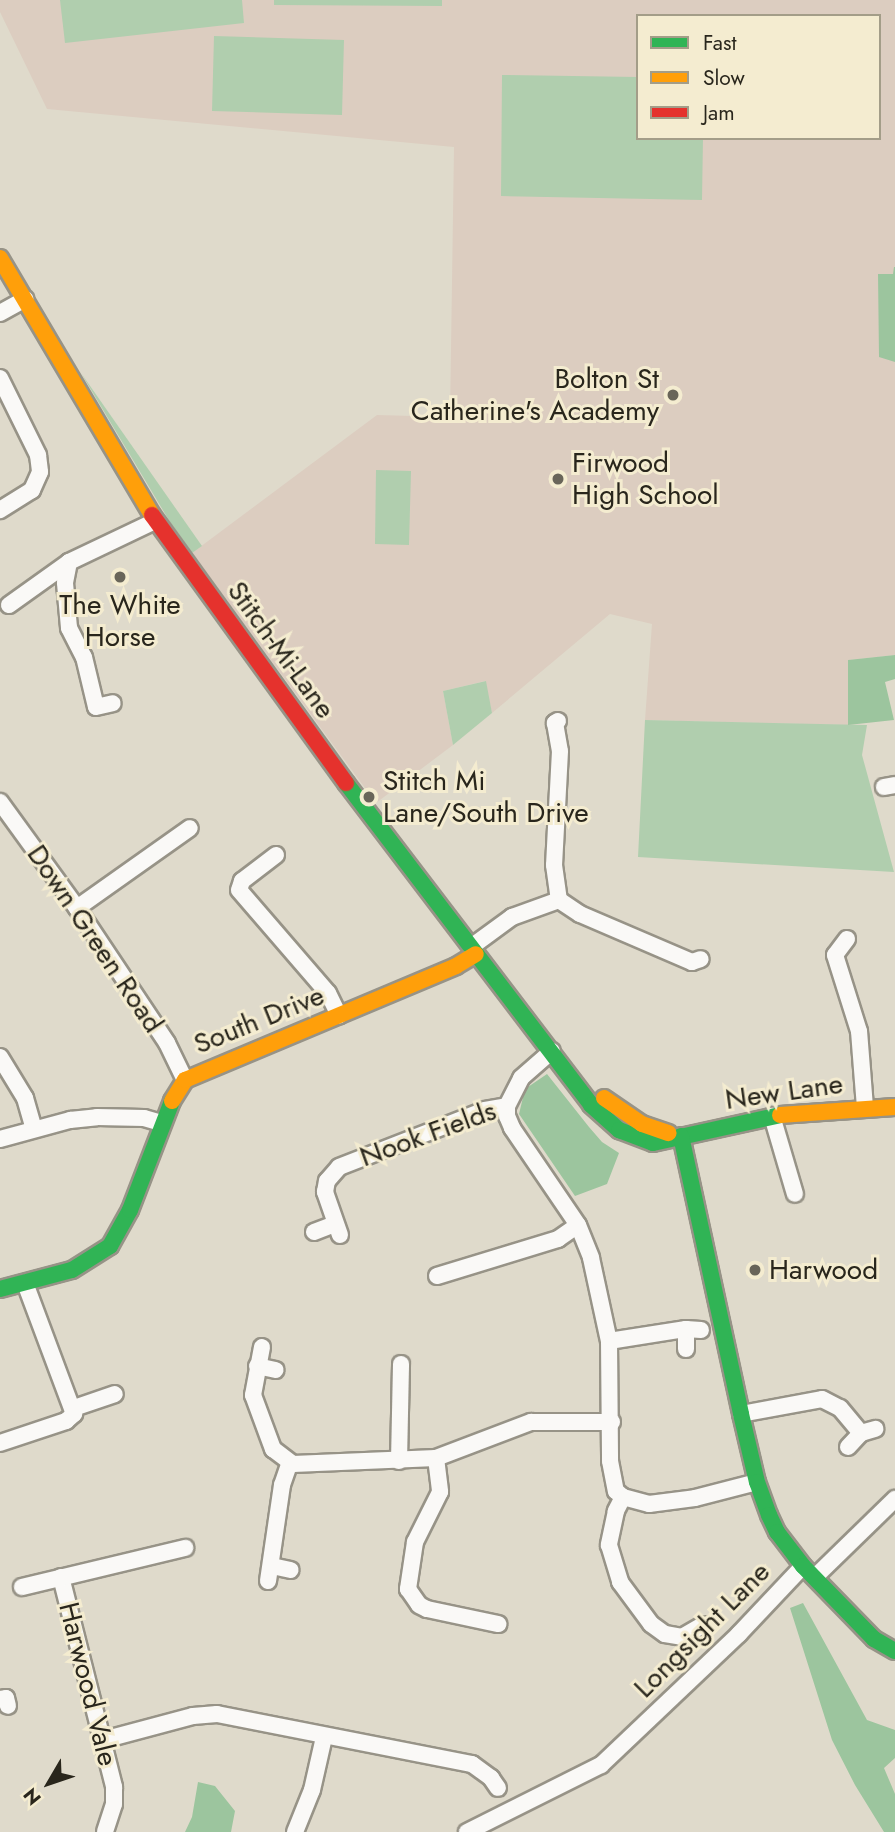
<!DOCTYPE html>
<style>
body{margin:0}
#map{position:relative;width:895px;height:1832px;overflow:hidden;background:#dfdacb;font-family:Jost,sans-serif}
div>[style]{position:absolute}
.education>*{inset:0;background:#dccdc0}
.green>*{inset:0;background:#b0ceae}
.forest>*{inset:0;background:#9cc59e}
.roads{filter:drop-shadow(2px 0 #979387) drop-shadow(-2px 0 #979387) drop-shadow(0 2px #979387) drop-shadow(0 -2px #979387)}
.street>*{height:16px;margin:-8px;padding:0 8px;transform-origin:8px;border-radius:8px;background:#faf9f7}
.fast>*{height:16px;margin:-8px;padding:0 8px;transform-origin:8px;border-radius:8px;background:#30b455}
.slow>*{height:16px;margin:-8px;padding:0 8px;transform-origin:8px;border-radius:8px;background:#ff9f0a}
.jam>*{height:16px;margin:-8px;padding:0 8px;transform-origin:8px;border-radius:8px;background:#e5322d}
.dots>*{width:19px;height:19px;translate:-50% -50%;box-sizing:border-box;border:4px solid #f4ecd0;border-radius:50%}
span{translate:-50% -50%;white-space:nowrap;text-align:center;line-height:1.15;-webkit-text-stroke:6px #f4ecd0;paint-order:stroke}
.poi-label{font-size:28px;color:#29261c}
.right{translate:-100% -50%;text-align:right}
.left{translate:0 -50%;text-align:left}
.street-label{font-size:28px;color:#29261c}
.legend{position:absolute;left:636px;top:14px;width:245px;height:126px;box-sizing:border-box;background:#f4ecd0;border:2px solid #a39d88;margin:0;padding:9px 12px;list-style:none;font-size:21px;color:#29261c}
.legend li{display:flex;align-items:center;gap:14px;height:35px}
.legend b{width:35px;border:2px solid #a39d88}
.north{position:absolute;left:14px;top:1748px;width:70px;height:70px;-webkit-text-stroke:5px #f4ecd0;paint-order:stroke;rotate:231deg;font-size:19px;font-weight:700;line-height:28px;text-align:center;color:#29261c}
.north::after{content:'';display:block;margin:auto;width:24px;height:32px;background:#29261c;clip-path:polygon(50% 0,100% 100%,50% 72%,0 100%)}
</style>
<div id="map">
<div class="education">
<i style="clip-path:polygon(evenodd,0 0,895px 0,895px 655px,848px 660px,848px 725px,645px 720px,652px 624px,610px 614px,492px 713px,485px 681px,443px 691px,453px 745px,376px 803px,192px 553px,377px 415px,450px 417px,454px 147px,47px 109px,0 12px,0 0,638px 16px,879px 16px,879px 138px,638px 138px,638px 16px)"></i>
</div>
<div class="green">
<i style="clip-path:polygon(60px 0,242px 0,244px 23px,65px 43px)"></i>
<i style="clip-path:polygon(274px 0,442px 0,442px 6px,274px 5px)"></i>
<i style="clip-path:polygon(214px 36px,344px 40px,342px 115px,212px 111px)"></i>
<i style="clip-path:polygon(502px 75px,638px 77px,638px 138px,703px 138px,702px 200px,501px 196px)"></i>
<i style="clip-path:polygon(81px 373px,202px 546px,192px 553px,170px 522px)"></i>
<i style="clip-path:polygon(376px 470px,411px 471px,409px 545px,375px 544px)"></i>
<i style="clip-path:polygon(486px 681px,492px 713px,453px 745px,443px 691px)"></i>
<i style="clip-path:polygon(645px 720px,867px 725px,862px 755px,894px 872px,638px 857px)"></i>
</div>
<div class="forest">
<i style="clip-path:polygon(894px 267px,895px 267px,895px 362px,879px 357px,878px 274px,893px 274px)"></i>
<i style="clip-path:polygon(895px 655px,895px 679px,885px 682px,894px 720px,848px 725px,848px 660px)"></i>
<i style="clip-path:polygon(547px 1074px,589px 1127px,602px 1142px,619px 1153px,607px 1184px,575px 1196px,519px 1114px,525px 1089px)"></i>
<i style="clip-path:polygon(803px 1603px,867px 1720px,895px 1730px,895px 1758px,884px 1768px,895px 1794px,895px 1832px,884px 1832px,855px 1785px,832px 1740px,790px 1608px)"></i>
<i style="clip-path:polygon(198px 1782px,215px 1786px,235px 1811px,231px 1832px,185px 1832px,192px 1817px)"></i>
</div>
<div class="roads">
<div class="street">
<i style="left:0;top:313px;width:29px;rotate:-29deg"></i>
<i style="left:0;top:378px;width:86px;rotate:63.7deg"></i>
<i style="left:38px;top:455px;width:17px;rotate:83deg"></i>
<i style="left:40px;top:472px;width:20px;rotate:114deg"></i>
<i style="left:32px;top:490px;width:38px;rotate:148deg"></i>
<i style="left:69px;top:562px;width:21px;rotate:101deg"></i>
<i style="left:65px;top:583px;width:45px;rotate:84.9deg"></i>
<i style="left:69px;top:628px;width:33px;rotate:63deg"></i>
<i style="left:84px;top:657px;width:51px;rotate:76.5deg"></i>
<i style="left:96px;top:707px;width:17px;rotate:-13deg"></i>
<i style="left:9px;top:605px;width:74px;rotate:-35.6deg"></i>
<i style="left:69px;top:562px;width:95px;rotate:-25.5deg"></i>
<i style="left:558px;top:721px;width:4px;rotate:146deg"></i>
<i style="left:555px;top:723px;width:28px;rotate:80deg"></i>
<i style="left:560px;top:751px;width:114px;rotate:93deg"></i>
<i style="left:554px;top:865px;width:35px;rotate:82deg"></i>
<i style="left:559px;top:900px;width:25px;rotate:34deg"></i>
<i style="left:580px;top:914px;width:122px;rotate:23.2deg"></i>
<i style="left:692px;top:962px;width:9px;rotate:-18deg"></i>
<i style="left:884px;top:787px;width:11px;rotate:-10deg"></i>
<i style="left:0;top:802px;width:131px;rotate:54deg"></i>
<i style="left:77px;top:908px;width:162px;rotate:56.3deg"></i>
<i style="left:167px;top:1043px;width:41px;rotate:64.1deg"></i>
<i style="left:276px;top:855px;width:43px;rotate:142.6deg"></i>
<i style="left:242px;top:881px;width:9px;rotate:108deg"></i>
<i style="left:239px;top:890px;width:136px;rotate:49.2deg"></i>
<i style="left:328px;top:993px;width:25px;rotate:64deg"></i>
<i style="left:77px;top:908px;width:138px;rotate:-35.3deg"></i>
<i style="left:847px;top:939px;width:20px;rotate:127deg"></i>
<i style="left:835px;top:955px;width:80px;rotate:72.5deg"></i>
<i style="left:859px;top:1031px;width:77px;rotate:85.5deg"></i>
<i style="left:471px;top:947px;width:51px;rotate:-36.2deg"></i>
<i style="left:512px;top:917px;width:50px;rotate:-19.9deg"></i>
<i style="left:0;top:1057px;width:48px;rotate:58.6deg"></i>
<i style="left:25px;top:1098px;width:32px;rotate:74deg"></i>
<i style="left:507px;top:1106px;width:10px;rotate:90deg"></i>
<i style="left:507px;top:1116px;width:13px;rotate:67deg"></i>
<i style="left:512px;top:1128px;width:117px;rotate:55.8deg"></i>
<i style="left:578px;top:1225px;width:35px;rotate:68deg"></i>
<i style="left:591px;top:1258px;width:85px;rotate:77.8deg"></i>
<i style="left:609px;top:1341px;width:120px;rotate:89.5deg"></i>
<i style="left:610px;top:1461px;width:31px;rotate:79deg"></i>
<i style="left:616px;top:1491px;width:9px;rotate:41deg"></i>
<i style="left:623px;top:1497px;width:27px;rotate:15deg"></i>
<i style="left:649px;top:1504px;width:46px;rotate:-7.4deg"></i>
<i style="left:695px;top:1498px;width:64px;rotate:-14.5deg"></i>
<i style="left:772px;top:1116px;width:81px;rotate:73.6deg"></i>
<i style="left:0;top:1139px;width:73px;rotate:-15.2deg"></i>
<i style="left:70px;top:1120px;width:27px;rotate:-6deg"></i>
<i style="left:97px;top:1117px;width:47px;rotate:1.2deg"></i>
<i style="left:144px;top:1118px;width:19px;rotate:16deg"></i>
<i style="left:314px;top:1232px;width:22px;rotate:-21deg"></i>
<i style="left:340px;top:1235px;width:46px;rotate:-109.2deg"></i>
<i style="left:325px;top:1192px;width:11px;rotate:-80deg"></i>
<i style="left:327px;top:1181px;width:18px;rotate:-49deg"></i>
<i style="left:339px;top:1167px;width:157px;rotate:-21.3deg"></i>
<i style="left:485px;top:1110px;width:22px;rotate:-10deg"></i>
<i style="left:507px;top:1106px;width:31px;rotate:-63deg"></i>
<i style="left:521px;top:1078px;width:41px;rotate:-41.1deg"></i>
<i style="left:437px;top:1276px;width:127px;rotate:-17deg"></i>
<i style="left:558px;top:1239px;width:24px;rotate:-35deg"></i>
<i style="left:686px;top:1329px;width:20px;rotate:90deg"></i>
<i style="left:609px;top:1341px;width:78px;rotate:-8.9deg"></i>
<i style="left:686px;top:1329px;width:15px;rotate:4deg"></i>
<i style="left:262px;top:1347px;width:49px;rotate:100.6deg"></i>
<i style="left:253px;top:1395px;width:58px;rotate:69.7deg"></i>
<i style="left:273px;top:1449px;width:25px;rotate:37deg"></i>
<i style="left:293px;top:1464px;width:143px;rotate:-2.4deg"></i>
<i style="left:436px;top:1458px;width:102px;rotate:-20.8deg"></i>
<i style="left:531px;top:1422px;width:81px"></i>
<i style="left:257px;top:1366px;width:19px;rotate:12deg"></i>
<i style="left:74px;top:1408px;width:43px;rotate:-18.9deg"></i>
<i style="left:741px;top:1414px;width:82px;rotate:-10.5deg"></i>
<i style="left:822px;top:1399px;width:20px;rotate:27deg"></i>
<i style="left:840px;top:1408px;width:33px;rotate:50deg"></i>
<i style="left:0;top:1443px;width:70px;rotate:-18.4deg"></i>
<i style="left:66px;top:1421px;width:11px;rotate:-41deg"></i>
<i style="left:74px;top:1414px;width:140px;rotate:-110.5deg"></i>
<i style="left:848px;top:1447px;width:19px;rotate:-47deg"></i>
<i style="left:861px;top:1433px;width:15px;rotate:-16deg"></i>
<i style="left:436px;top:1458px;width:34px;rotate:83deg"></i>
<i style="left:440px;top:1492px;width:56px;rotate:116.6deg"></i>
<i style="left:415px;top:1542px;width:48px;rotate:98.5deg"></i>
<i style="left:408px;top:1589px;width:19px;rotate:55deg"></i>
<i style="left:419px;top:1605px;width:9px;rotate:27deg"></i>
<i style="left:427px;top:1609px;width:73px;rotate:11.9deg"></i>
<i style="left:399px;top:1461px;width:97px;rotate:-88.8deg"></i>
<i style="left:623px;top:1497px;width:16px;rotate:117deg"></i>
<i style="left:616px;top:1511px;width:35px;rotate:102deg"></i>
<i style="left:609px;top:1545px;width:39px;rotate:73deg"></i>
<i style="left:620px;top:1582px;width:52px;rotate:53.6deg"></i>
<i style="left:651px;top:1624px;width:17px;rotate:36deg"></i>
<i style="left:665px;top:1634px;width:17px;rotate:10deg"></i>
<i style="left:682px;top:1637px;width:24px;rotate:-30deg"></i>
<i style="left:272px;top:1566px;width:19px;rotate:12deg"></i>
<i style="left:61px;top:1577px;width:217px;rotate:75.8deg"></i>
<i style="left:114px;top:1787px;width:17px;rotate:90deg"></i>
<i style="left:114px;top:1804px;width:29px;rotate:108deg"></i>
<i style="left:815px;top:1577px;width:112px;rotate:-44.3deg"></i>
<i style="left:268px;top:1581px;width:97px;rotate:-81.7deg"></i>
<i style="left:282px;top:1485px;width:24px;rotate:-71deg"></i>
<i style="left:22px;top:1587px;width:168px;rotate:-13.5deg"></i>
<i style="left:0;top:1699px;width:6px;rotate:-9deg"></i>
<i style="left:6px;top:1698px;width:8px;rotate:76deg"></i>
<i style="left:103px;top:1740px;width:93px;rotate:-14.9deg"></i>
<i style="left:193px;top:1716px;width:24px;rotate:-5deg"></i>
<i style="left:217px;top:1714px;width:260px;rotate:11.1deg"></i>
<i style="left:472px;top:1764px;width:24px;rotate:36deg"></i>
<i style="left:491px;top:1778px;width:12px;rotate:55deg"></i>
<i style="left:295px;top:1832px;width:45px;rotate:-68deg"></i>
<i style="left:312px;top:1790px;width:54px;rotate:-77.2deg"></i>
<i style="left:467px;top:1832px;width:150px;rotate:-26.6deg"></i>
<i style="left:601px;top:1765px;width:190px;rotate:-43.5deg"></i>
<i style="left:739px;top:1634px;width:93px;rotate:-46.7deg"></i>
</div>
<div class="fast">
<i style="left:346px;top:783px;width:405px;rotate:52.7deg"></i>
<i style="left:591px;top:1105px;width:38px;rotate:42deg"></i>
<i style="left:619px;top:1130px;width:36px;rotate:21deg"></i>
<i style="left:653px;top:1143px;width:130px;rotate:-12.4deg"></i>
<i style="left:681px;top:1136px;width:284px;rotate:77.8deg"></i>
<i style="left:741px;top:1414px;width:70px;rotate:76.8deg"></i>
<i style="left:757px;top:1482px;width:35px;rotate:70deg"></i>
<i style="left:769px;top:1515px;width:19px;rotate:65deg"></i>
<i style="left:777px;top:1532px;width:43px;rotate:52.6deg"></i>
<i style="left:803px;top:1566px;width:102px;rotate:45.8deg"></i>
<i style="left:874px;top:1639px;width:24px;rotate:30deg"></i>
<i style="left:0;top:1289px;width:74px;rotate:-14.8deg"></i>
<i style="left:72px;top:1270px;width:45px;rotate:-32.3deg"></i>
<i style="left:110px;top:1246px;width:41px;rotate:-60.9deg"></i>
<i style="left:130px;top:1210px;width:117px;rotate:-68.9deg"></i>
</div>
<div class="slow">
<i style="left:0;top:258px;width:299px;rotate:59.4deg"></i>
<i style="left:604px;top:1098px;width:46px;rotate:34.4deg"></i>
<i style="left:642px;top:1124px;width:28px;rotate:19deg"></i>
<i style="left:172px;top:1101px;width:25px;rotate:-58deg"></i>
<i style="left:185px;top:1080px;width:294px;rotate:-22.8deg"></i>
<i style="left:456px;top:966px;width:23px;rotate:-31deg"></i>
<i style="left:780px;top:1115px;width:115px;rotate:-4deg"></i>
</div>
<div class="jam">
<i style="left:152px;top:515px;width:331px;rotate:54.1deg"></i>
</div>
</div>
<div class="dots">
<i style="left:673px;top:395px;background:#696559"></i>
<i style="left:558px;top:479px;background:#696559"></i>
<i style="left:120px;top:577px;background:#696559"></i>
<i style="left:369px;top:797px;background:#696559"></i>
<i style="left:755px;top:1270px;background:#696559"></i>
</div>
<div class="poi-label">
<span class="right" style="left:659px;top:395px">Bolton St<br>Catherine's Academy</span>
<span class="left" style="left:572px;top:479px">Firwood<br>High School</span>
<span style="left:120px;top:621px">The White<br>Horse</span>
<span class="left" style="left:383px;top:797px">Stitch Mi<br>Lane/South Drive</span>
<span class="left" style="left:769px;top:1270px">Harwood</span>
</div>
<div class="street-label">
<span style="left:281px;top:650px;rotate:54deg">Stitch-Mi-Lane</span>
<span style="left:95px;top:939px;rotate:56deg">Down Green Road</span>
<span style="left:259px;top:1020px;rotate:-22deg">South Drive</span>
<span style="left:784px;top:1092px;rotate:-8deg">New Lane</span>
<span style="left:428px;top:1134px;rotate:-20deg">Nook Fields</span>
<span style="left:702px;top:1630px;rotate:-45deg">Longsight Lane</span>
<span style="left:88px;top:1684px;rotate:76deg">Harwood Vale</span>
</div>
<ul class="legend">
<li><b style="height:9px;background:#30b455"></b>Fast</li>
<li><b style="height:9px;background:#ff9f0a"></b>Slow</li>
<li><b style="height:9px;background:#e5322d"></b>Jam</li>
</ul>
<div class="north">N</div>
</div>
